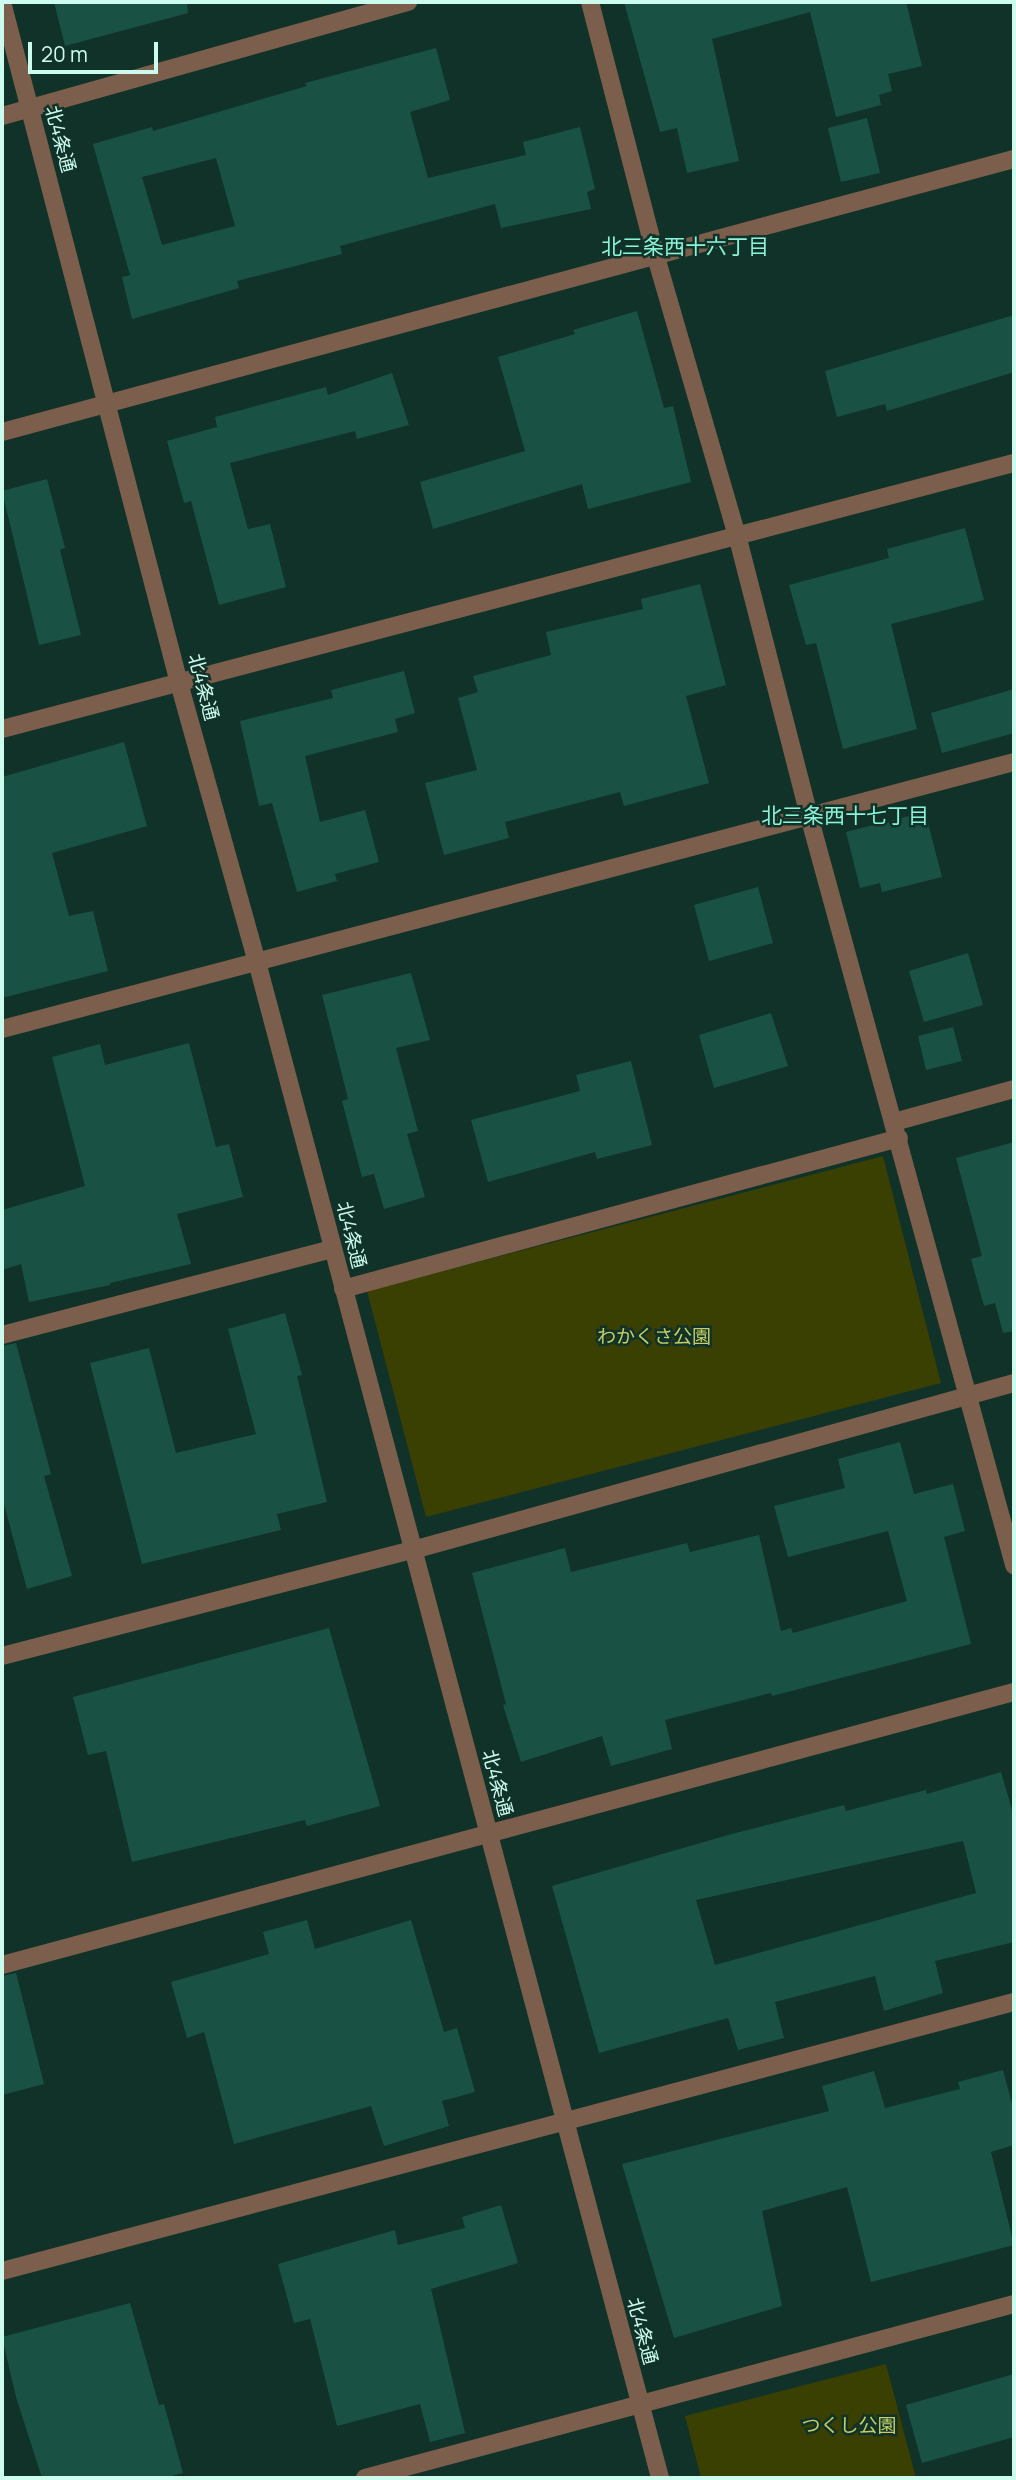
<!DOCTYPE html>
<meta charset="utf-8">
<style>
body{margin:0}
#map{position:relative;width:1016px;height:2480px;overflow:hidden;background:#103229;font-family:Manrope,"Noto Sans JP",sans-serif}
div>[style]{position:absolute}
.green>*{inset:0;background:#3a3f02}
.building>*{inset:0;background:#195245}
.minor>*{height:18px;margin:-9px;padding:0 9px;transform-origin:9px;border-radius:9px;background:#7b5e4b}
.tertiary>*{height:18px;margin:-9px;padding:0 9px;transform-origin:9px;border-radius:9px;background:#7b5e4b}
span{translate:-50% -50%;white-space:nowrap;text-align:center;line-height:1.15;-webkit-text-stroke:5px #103229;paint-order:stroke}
.street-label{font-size:19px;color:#ccfced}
.park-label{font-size:19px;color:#c5cf65}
.neighbourhood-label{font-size:21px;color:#8bf3d7}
.frame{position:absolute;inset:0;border:4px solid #ccfced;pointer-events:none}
.scale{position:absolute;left:28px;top:42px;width:130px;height:32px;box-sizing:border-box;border:4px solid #ccfced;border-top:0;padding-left:9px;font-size:21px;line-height:24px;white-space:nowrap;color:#ccfced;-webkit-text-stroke:5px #103229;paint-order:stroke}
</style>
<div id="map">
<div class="green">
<i style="clip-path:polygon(883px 1156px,941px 1383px,426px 1517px,367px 1291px)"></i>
<i style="clip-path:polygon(886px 2364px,916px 2478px,701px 2478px,685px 2416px)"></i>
</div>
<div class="building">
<i style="clip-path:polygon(54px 2px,187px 2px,188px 13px,65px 46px)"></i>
<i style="clip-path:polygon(624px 2px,906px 2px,922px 66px,888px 74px,892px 91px,879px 95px,881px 105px,836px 117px,810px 12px,712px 39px,739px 161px,687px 173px,677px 128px,660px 132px)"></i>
<i style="clip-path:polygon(evenodd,436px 48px,450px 100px,410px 112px,428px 178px,526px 155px,523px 142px,580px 127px,595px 189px,587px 192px,591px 209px,501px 228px,495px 204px,340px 246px,342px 254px,237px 281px,239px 288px,132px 319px,122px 277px,130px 275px,93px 144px,152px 127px,153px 131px,307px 86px,305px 83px,436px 48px,216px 158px,235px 226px,162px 245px,142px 177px,216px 158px)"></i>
<i style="clip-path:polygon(867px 118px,880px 173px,841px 182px,828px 128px)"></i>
<i style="clip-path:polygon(637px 311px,664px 408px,673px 406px,691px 482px,588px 509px,582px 484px,433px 529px,420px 482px,525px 451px,498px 357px,575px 334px,573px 330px)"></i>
<i style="clip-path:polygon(1014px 315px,1014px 372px,887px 411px,885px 404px,837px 417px,825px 371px)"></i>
<i style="clip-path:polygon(392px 373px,409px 425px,357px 439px,355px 431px,230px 463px,248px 529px,270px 524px,286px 587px,219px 605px,191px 501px,184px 503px,167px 441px,217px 427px,215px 417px,326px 387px,328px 395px)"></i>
<i style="clip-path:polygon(47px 479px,65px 548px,60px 550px,81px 635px,39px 645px,2px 491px)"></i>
<i style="clip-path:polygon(965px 528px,984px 600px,891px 624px,917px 729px,843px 749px,816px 643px,806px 645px,789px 585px,889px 558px,887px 549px)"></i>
<i style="clip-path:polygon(700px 584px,726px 685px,686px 696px,709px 783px,624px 806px,620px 792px,505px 822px,509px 838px,444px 855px,425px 783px,477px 770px,458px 698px,478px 692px,473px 676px,551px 655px,546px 632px,643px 609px,641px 599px)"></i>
<i style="clip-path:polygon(404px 671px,415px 713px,395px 719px,398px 732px,305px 756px,320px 822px,365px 810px,379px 862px,335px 874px,337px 881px,297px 892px,272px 803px,259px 806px,240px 721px,333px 698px,331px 690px)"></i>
<i style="clip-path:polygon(1014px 689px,1014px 733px,942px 753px,931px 713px)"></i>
<i style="clip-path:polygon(124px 742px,147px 826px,52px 853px,69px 916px,93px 911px,108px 971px,2px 998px,2px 777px)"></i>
<i style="clip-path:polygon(925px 812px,942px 877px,882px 892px,880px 883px,860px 888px,846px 832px)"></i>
<i style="clip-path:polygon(758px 887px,773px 943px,709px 961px,694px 905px)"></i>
<i style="clip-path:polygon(968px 953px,983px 1005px,924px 1022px,909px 971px)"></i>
<i style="clip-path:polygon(411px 973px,430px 1040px,396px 1048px,418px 1131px,407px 1134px,425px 1197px,384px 1209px,374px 1174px,362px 1177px,342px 1101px,348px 1099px,322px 995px)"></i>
<i style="clip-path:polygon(771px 1013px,788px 1066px,714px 1088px,699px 1035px)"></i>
<i style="clip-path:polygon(953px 1027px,962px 1061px,926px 1070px,918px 1036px)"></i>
<i style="clip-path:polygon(189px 1043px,216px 1147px,229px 1144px,243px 1197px,177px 1214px,191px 1264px,110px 1283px,110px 1285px,29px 1302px,21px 1264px,2px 1270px,2px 1210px,85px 1186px,52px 1057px,100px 1044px,105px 1065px)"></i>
<i style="clip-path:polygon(631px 1061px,652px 1145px,597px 1159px,595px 1152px,488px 1182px,471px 1120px,580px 1091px,576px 1075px)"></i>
<i style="clip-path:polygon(1014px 1142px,1014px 1331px,1003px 1333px,995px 1303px,984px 1306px,971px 1259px,982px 1256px,956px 1158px)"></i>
<i style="clip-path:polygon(285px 1313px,302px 1375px,297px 1376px,327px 1502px,277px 1514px,281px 1530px,142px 1564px,90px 1363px,149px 1348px,176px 1453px,256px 1434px,228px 1329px)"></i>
<i style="clip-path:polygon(16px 1343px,51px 1474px,44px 1476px,72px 1576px,27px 1589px,2px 1497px,2px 1346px)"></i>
<i style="clip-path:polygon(900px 1442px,914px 1494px,953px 1484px,965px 1531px,944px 1537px,971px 1644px,772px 1696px,771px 1693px,665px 1720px,672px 1749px,611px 1766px,602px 1736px,521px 1762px,503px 1705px,506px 1704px,472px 1573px,565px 1548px,571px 1572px,687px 1543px,690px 1552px,759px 1535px,781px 1631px,791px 1628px,793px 1633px,907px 1601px,888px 1531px,788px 1557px,774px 1506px,845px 1488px,838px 1459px)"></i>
<i style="clip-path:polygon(329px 1628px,380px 1806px,307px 1826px,305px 1820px,132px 1862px,106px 1751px,88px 1755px,73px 1697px)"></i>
<i style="clip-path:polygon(evenodd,1001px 1772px,1014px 1817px,1014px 1942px,935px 1961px,943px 1993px,884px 2011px,875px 1976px,775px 2002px,784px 2038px,738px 2050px,728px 2018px,599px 2053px,552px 1886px,728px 1835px,844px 1805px,846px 1811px,926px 1790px,927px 1794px,1001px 1772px,963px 1841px,976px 1893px,715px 1965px,696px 1900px,963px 1841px)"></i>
<i style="clip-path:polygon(307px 1920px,315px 1949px,411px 1920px,444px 2032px,457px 2028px,475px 2092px,442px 2101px,449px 2126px,384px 2146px,371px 2106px,234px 2144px,204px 2032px,187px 2038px,171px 1982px,269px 1954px,263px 1932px)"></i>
<i style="clip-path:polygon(16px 1973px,44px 2084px,2px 2095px,2px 1976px)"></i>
<i style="clip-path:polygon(1003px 2070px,1014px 2111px,1014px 2145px,991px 2152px,1014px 2245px,871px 2282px,847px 2187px,762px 2211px,782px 2306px,674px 2338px,622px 2164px,829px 2111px,822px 2086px,874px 2071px,885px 2108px,960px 2089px,958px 2082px)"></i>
<i style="clip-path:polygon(501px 2205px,518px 2263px,431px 2289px,465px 2433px,430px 2442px,420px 2404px,337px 2426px,310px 2319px,294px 2323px,278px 2264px,395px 2230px,398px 2245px,465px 2228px,462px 2217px)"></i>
<i style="clip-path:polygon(130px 2303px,159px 2405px,164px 2404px,183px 2473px,164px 2478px,42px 2478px,16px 2397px,2px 2337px)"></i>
<i style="clip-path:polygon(1014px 2374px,1014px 2437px,922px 2463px,906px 2405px)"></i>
</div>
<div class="minor">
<i style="left:590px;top:2px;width:263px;rotate:75.5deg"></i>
<i style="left:656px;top:257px;width:290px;rotate:73.8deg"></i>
<i style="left:737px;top:535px;width:290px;rotate:75.6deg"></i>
<i style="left:809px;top:816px;width:777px;rotate:74.69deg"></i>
<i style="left:2px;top:116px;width:422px;rotate:-15.7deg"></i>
<i style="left:2px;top:432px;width:1048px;rotate:-15.1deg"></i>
<i style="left:2px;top:729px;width:1046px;rotate:-14.73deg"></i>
<i style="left:2px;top:1029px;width:1047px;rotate:-14.78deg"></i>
<i style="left:894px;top:1122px;width:124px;rotate:-15.4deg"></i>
<i style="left:343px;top:1289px;width:576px;rotate:-15.19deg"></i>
<i style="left:2px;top:1335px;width:342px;rotate:-14.6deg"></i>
<i style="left:2px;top:1656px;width:424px;rotate:-14.5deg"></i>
<i style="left:413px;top:1550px;width:624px;rotate:-15.53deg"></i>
<i style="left:2px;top:1965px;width:1048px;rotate:-15.1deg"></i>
<i style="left:2px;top:2271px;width:1047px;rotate:-14.89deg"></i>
<i style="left:365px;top:2478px;width:672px;rotate:-15.01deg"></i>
</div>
<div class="tertiary">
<i style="left:2px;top:2px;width:704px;rotate:75.43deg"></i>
<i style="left:179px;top:683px;width:290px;rotate:74.4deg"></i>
<i style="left:257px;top:962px;width:1569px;rotate:75.11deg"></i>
</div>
<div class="street-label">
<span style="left:60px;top:139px;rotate:75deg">北4条通</span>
<span style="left:203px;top:687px;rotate:75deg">北4条通</span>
<span style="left:351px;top:1235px;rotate:76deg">北4条通</span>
<span style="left:497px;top:1783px;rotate:75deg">北4条通</span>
<span style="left:642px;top:2331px;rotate:75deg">北4条通</span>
</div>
<div class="park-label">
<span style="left:654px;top:1337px">わかくさ公園</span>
<span style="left:849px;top:2426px">つくし公園</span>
</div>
<div class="neighbourhood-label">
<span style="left:685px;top:246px">北三条西十六丁目</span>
<span style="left:845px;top:815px">北三条西十七丁目</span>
</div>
<div class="frame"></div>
<div class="scale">20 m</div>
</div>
